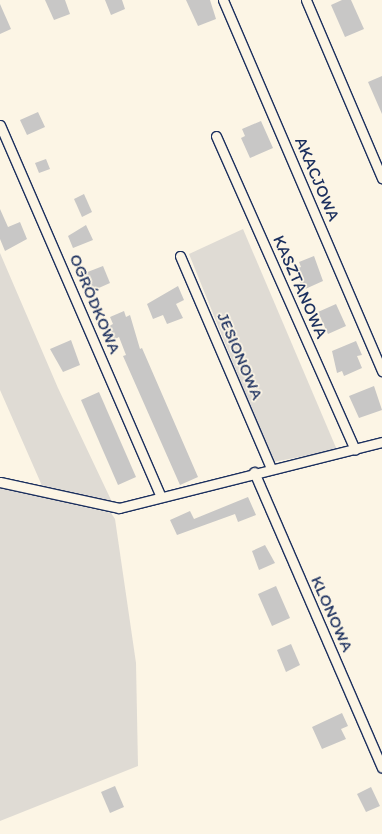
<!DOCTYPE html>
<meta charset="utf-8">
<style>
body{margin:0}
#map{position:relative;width:382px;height:834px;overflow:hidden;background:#fcf5e5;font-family:Itim,sans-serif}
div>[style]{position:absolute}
.green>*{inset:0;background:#dfdbd4}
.building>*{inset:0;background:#c8c7c6}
.roads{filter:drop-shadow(1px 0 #1b2f5e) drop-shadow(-1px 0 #1b2f5e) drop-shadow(0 1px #1b2f5e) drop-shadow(0 -1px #1b2f5e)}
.minor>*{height:9px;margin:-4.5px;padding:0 4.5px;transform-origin:4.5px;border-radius:4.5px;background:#fcf5e5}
span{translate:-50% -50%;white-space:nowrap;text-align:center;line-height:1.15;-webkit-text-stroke:3.5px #fcf5e5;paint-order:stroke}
.street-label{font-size:17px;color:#1b2f5e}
</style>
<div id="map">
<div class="green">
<i style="clip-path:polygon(243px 229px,337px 450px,273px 462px,189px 254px)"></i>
<i style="clip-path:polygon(0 253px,58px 388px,112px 502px,43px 488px,0 390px)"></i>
<i style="clip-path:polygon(0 487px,111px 513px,115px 519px,136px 663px,138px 766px,0 821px)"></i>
</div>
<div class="building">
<i style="clip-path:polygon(45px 0,65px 0,70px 14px,54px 20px)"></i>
<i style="clip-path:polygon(105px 0,122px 0,125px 9px,111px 15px)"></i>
<i style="clip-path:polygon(186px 0,210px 0,216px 19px,198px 26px)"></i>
<i style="clip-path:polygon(342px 0,351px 0,364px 29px,345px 37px,331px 5px)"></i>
<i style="clip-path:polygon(0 4px,11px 29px,0 34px)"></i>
<i style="clip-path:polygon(382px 76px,382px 114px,368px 82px)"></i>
<i style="clip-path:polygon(38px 112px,45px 127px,27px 135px,20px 120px)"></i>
<i style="clip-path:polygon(261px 121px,273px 148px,250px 158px,241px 138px,245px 136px,242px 129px)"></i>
<i style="clip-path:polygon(46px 159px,50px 169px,39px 173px,35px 163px)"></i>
<i style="clip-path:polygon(84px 194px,92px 212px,82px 217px,74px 199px)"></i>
<i style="clip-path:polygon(0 209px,8px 227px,20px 222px,27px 239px,5px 251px,0 239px)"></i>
<i style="clip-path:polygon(86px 225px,93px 240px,73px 248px,68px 236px)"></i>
<i style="clip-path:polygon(314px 256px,323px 281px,303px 290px,295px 269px,301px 267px,299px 262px)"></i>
<i style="clip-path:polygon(103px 266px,110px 283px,92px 291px,85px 273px)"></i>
<i style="clip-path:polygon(178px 286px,184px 300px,176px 304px,183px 318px,167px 324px,163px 315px,153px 319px,147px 304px)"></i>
<i style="clip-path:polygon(336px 304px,346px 326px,328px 334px,318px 312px)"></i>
<i style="clip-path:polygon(124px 311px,126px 317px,130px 315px,140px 349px,142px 348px,198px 477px,180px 485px,123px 356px,126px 355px,119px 337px,113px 340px,107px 327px,113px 324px,110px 317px)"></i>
<i style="clip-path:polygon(71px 340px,80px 365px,63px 372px,50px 349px)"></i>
<i style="clip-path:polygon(356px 341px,362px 355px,357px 356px,362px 368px,344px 376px,342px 371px,337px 373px,332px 351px)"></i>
<i style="clip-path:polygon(374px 386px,382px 410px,359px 418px,349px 396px)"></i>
<i style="clip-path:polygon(99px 392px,136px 477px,118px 485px,81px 400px)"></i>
<i style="clip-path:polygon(248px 497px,256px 515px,238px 522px,235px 514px,177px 535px,170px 520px,190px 511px,194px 519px)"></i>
<i style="clip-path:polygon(265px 545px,275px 563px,259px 570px,252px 551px)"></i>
<i style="clip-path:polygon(276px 586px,290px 618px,272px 626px,258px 594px)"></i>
<i style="clip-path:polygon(291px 644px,300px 665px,286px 672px,277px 650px)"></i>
<i style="clip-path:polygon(342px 713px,348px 726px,341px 729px,346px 739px,322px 749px,312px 727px)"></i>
<i style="clip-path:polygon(115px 786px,124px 807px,110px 813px,101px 792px)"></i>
<i style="clip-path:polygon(371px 787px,380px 806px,366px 812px,357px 794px)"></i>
</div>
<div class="roads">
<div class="minor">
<i style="left:223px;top:0;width:404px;rotate:66.8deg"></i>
<i style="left:306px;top:0;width:194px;rotate:66.9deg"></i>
<i style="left:0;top:125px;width:405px;rotate:66.6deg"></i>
<i style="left:216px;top:136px;width:343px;rotate:66.1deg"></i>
<i style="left:180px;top:256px;width:231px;rotate:66.8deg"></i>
<i style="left:254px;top:472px;width:322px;rotate:66.6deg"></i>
<i style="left:0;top:482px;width:122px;rotate:12.3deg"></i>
<i style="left:119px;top:508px;width:271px;rotate:-14.1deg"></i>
</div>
</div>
<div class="street-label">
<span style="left:317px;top:179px;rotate:67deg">AKACJOWA</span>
<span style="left:300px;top:287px;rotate:66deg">KASZTANOWA</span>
<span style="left:95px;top:304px;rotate:67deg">OGRÓDKOWA</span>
<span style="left:240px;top:356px;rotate:67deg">JESIONOWA</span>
<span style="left:332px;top:614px;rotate:66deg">KLONOWA</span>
</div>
</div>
